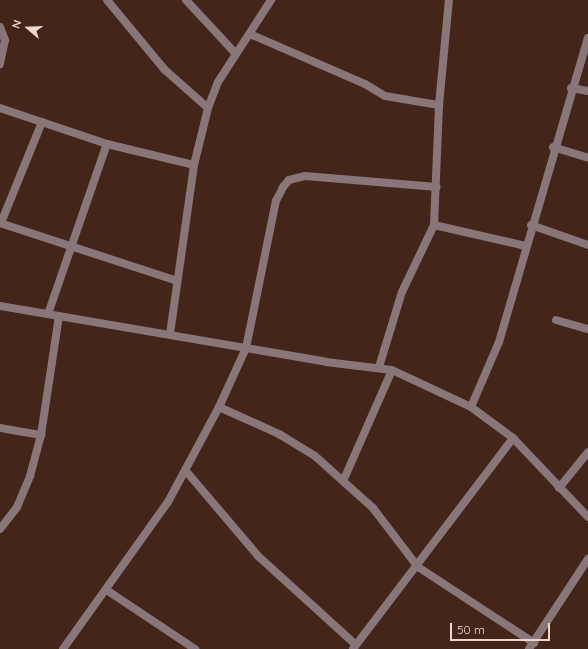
<!DOCTYPE html>
<style>
body{margin:0}
#map{position:relative;width:588px;height:649px;overflow:hidden;background:#432519;font-family:Quicksand,sans-serif}
div>[style]{position:absolute}
.minor>*{height:8px;margin:-4px;padding:0 4px;transform-origin:4px;border-radius:4px;background:#887678}
span{translate:-50% -50%;white-space:nowrap;text-align:center;line-height:1.15;-webkit-text-stroke:3.5px #432519;paint-order:stroke}
.north{position:absolute;left:8px;top:8px;width:40px;height:40px;-webkit-text-stroke:3px #432519;paint-order:stroke;rotate:289deg;font-size:11px;font-weight:700;line-height:16px;text-align:center;color:#ecd8d0}
.north::after{content:'';display:block;margin:auto;width:14px;height:18px;background:#ecd8d0;clip-path:polygon(50% 0,100% 100%,50% 72%,0 100%)}
.scale{position:absolute;left:450px;top:623px;width:100px;height:18px;box-sizing:border-box;border:2px solid #ecd8d0;border-top:0;padding-left:5px;font-size:12px;line-height:14px;white-space:nowrap;color:#ecd8d0;-webkit-text-stroke:3px #432519;paint-order:stroke}
</style>
<div id="map">
<div class="minor">
<i style="left:107px;top:0;width:91px;rotate:50.4deg"></i>
<i style="left:165px;top:70px;width:57px;rotate:41.5deg"></i>
<i style="left:186px;top:0;width:72px;rotate:47.2deg"></i>
<i style="left:0;top:27px;width:14px;rotate:69deg"></i>
<i style="left:5px;top:40px;width:25px;rotate:102deg"></i>
<i style="left:250px;top:34px;width:125px;rotate:23.5deg"></i>
<i style="left:365px;top:84px;width:23px;rotate:31deg"></i>
<i style="left:385px;top:96px;width:55px;rotate:9.5deg"></i>
<i style="left:571px;top:88px;width:17px;rotate:10deg"></i>
<i style="left:0;top:108px;width:113px;rotate:18.6deg"></i>
<i style="left:107px;top:144px;width:89px;rotate:13.6deg"></i>
<i style="left:553px;top:147px;width:37px;rotate:17deg"></i>
<i style="left:0;top:223px;width:186px;rotate:18.1deg"></i>
<i style="left:1px;top:223px;width:109px;rotate:-67.9deg"></i>
<i style="left:434px;top:225px;width:94px;rotate:12.9deg"></i>
<i style="left:531px;top:225px;width:60px;rotate:19.3deg"></i>
<i style="left:0;top:306px;width:331px;rotate:9.7deg"></i>
<i style="left:326px;top:362px;width:66px;rotate:6.9deg"></i>
<i style="left:392px;top:370px;width:87px;rotate:25.1deg"></i>
<i style="left:471px;top:407px;width:52px;rotate:36.4deg"></i>
<i style="left:513px;top:438px;width:109px;rotate:46.5deg"></i>
<i style="left:48px;top:314px;width:180px;rotate:-70.9deg"></i>
<i style="left:556px;top:320px;width:33px;rotate:16deg"></i>
<i style="left:170px;top:334px;width:171px;rotate:-81.9deg"></i>
<i style="left:194px;top:165px;width:59px;rotate:-76.2deg"></i>
<i style="left:208px;top:108px;width:28px;rotate:-69deg"></i>
<i style="left:218px;top:82px;width:98px;rotate:-57.1deg"></i>
<i style="left:379px;top:367px;width:78px;rotate:-73deg"></i>
<i style="left:402px;top:292px;width:74px;rotate:-64.5deg"></i>
<i style="left:434px;top:225px;width:120px;rotate:-87.6deg"></i>
<i style="left:439px;top:105px;width:105px;rotate:-84.6deg"></i>
<i style="left:219px;top:407px;width:66px;rotate:24.2deg"></i>
<i style="left:279px;top:434px;width:42px;rotate:31.4deg"></i>
<i style="left:315px;top:456px;width:78px;rotate:41.9deg"></i>
<i style="left:373px;top:508px;width:74px;rotate:52.7deg"></i>
<i style="left:418px;top:567px;width:139px;rotate:33.2deg"></i>
<i style="left:471px;top:407px;width:71px;rotate:-66.7deg"></i>
<i style="left:499px;top:342px;width:317px;rotate:-73.7deg"></i>
<i style="left:0;top:428px;width:42px;rotate:9.7deg"></i>
<i style="left:186px;top:471px;width:111px;rotate:49.7deg"></i>
<i style="left:258px;top:556px;width:132px;rotate:42.2deg"></i>
<i style="left:344px;top:479px;width:119px;rotate:-66.2deg"></i>
<i style="left:559px;top:488px;width:46px;rotate:-51.1deg"></i>
<i style="left:0;top:529px;width:28px;rotate:-52deg"></i>
<i style="left:17px;top:507px;width:34px;rotate:-67deg"></i>
<i style="left:30px;top:476px;width:42px;rotate:-75deg"></i>
<i style="left:41px;top:435px;width:120px;rotate:-81.4deg"></i>
<i style="left:108px;top:591px;width:105px;rotate:33.7deg"></i>
<i style="left:63px;top:649px;width:181px;rotate:-54.5deg"></i>
<i style="left:168px;top:502px;width:108px;rotate:-61.8deg"></i>
<i style="left:219px;top:407px;width:65px;rotate:-65.4deg"></i>
<i style="left:246px;top:348px;width:150px;rotate:-78.5deg"></i>
<i style="left:276px;top:201px;width:16px;rotate:-63deg"></i>
<i style="left:283px;top:187px;width:9px;rotate:-49deg"></i>
<i style="left:289px;top:180px;width:16px;rotate:-14deg"></i>
<i style="left:305px;top:176px;width:132px;rotate:4.8deg"></i>
<i style="left:353px;top:649px;width:265px;rotate:-52.8deg"></i>
<i style="left:529px;top:649px;width:108px;rotate:-56.8deg"></i>
</div>
<div class="north">N</div>
<div class="scale">50 m</div>
</div>
